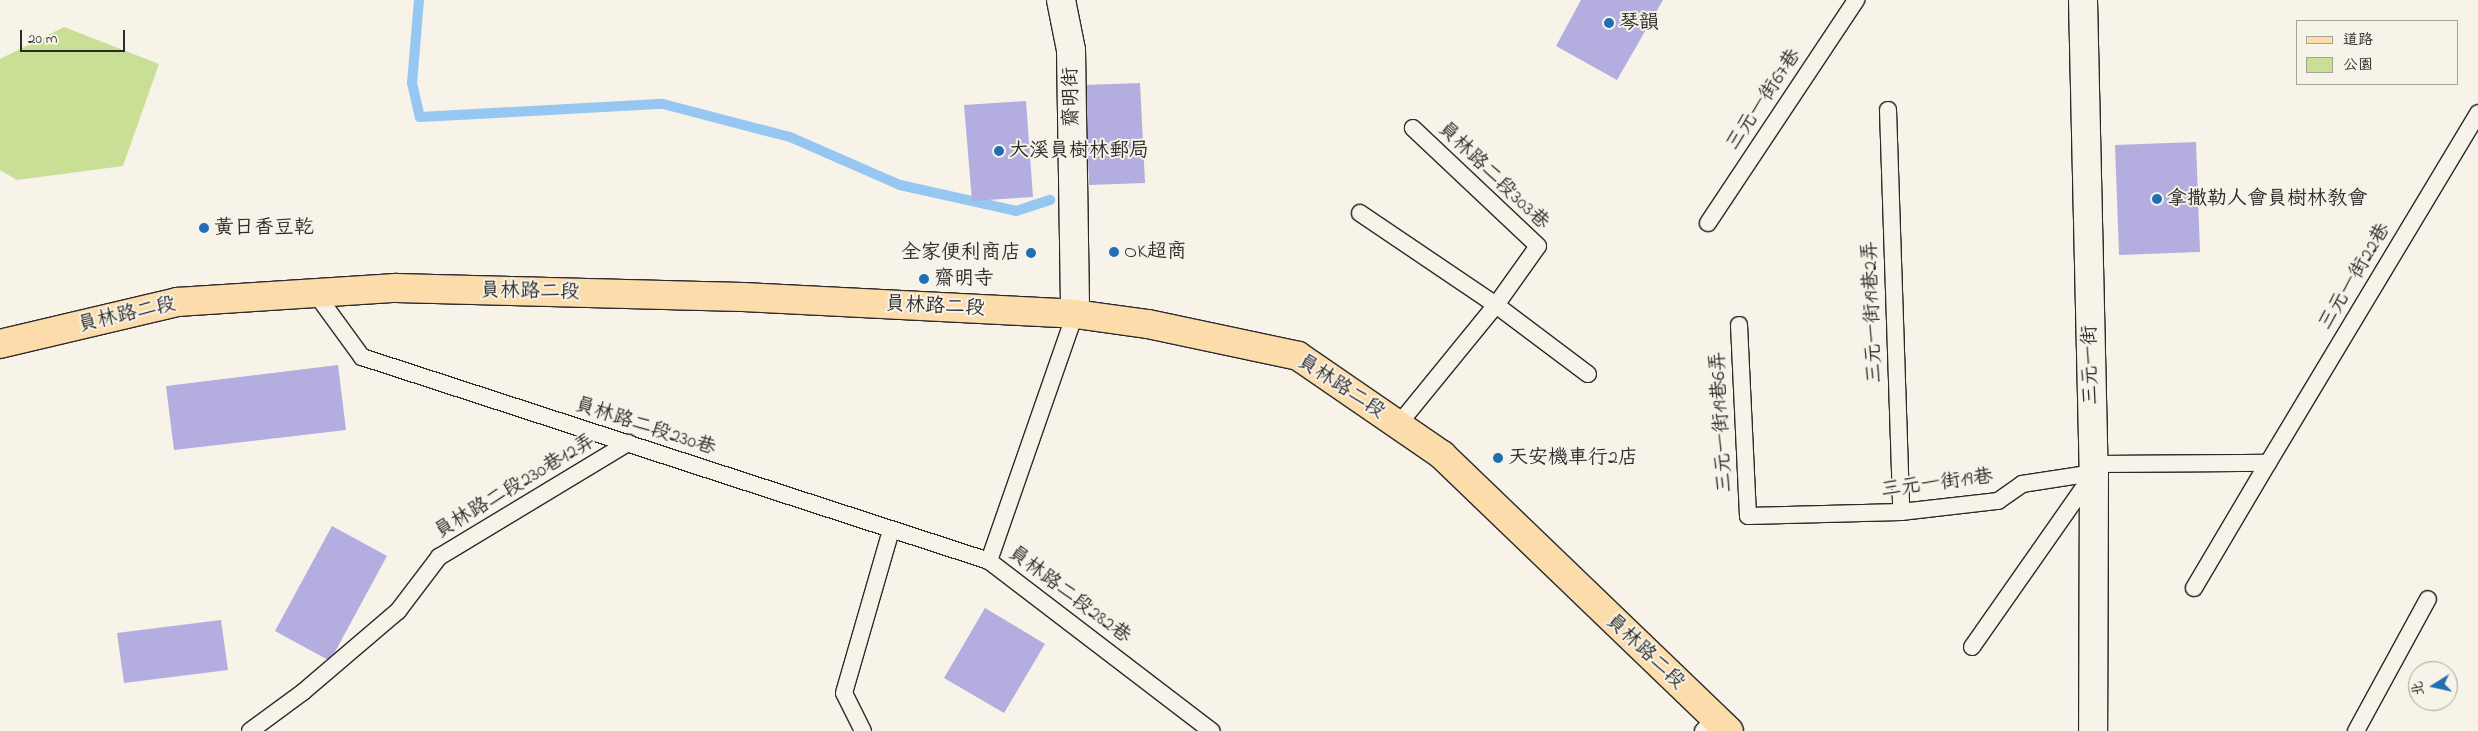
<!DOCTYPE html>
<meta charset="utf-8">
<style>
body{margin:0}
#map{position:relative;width:2478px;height:731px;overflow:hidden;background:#f7f3e8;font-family:"Indie Flower","LXGW WenKai TC",sans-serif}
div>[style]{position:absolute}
.green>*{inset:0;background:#c9df95}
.stream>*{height:10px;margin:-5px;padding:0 5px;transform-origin:5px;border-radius:5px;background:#96c6f2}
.building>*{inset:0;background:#b3aedf}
.roads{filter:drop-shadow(1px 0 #2b2b2b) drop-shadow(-1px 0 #2b2b2b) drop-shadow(0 1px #2b2b2b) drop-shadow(0 -1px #2b2b2b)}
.lane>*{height:16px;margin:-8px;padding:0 8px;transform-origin:8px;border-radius:8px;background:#f7f3e8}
.street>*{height:28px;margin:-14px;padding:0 14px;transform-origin:14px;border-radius:14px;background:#f7f3e8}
.secondary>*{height:28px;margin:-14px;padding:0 14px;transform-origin:14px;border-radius:14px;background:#f7f3e8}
.primary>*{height:28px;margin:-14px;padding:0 14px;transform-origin:14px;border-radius:14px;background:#fddcac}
.dots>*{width:14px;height:14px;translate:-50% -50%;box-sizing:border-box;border:2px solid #f7f3e8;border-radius:50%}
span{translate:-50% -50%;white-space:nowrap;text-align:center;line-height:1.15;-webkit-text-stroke:4px #f7f3e8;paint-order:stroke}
.poi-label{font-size:20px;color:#2b2b2b}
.left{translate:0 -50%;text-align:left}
.right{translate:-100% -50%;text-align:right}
.street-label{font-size:20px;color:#2b2b2b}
.legend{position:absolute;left:2296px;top:20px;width:162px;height:65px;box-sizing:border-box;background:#f7f3e8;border:1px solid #a5a39c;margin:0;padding:6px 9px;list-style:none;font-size:15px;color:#2b2b2b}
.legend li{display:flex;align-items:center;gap:10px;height:25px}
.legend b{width:25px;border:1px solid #a5a39c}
.north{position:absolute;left:2408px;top:661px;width:50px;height:50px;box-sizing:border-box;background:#f7f3e8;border:1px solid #a5a39c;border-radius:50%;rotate:260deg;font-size:14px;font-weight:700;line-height:20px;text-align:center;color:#2b2b2b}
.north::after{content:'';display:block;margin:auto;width:18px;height:22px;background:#1f6fb2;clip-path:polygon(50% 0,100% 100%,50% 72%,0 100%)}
.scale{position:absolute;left:20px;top:30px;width:105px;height:22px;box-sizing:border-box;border:2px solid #2b2b2b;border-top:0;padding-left:6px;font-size:15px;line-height:18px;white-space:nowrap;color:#2b2b2b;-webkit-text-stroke:4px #f7f3e8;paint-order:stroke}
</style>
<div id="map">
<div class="green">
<i style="clip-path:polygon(64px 27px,159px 64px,123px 166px,17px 180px,0 170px,0 59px)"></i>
</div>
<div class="stream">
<i style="left:419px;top:0;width:83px;rotate:94.8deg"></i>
<i style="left:412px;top:83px;width:35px;rotate:77deg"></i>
<i style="left:420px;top:117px;width:243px;rotate:-3.1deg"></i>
<i style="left:663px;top:104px;width:131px;rotate:14.6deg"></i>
<i style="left:790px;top:137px;width:120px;rotate:23.6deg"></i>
<i style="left:900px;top:185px;width:119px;rotate:12.6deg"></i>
<i style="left:1016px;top:211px;width:36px;rotate:-18deg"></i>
</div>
<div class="building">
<i style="clip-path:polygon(1581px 0,1663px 0,1617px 80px,1556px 46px)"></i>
<i style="clip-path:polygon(1140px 83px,1145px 183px,1089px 185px,1085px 85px)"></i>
<i style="clip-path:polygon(1026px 101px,1033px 197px,972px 201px,964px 105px)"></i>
<i style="clip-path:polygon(2196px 142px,2200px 252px,2119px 255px,2115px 145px)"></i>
<i style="clip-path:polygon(338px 365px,346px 430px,174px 450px,166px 386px)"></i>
<i style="clip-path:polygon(332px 526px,387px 556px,330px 661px,275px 631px)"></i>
<i style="clip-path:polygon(985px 608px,1045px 644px,1004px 713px,944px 678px)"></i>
<i style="clip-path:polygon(221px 620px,228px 670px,124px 683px,117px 633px)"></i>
</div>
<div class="roads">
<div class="lane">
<i style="left:1888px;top:110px;width:402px;rotate:88.1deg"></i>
<i style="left:1360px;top:213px;width:164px;rotate:34.1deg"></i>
<i style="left:1496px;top:305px;width:115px;rotate:36.9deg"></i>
<i style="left:1708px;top:223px;width:268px;rotate:-56.4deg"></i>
<i style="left:316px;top:294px;width:78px;rotate:53.9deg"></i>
<i style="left:362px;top:357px;width:659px;rotate:18.02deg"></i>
<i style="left:1075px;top:314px;width:262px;rotate:109.2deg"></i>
<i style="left:989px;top:561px;width:280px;rotate:37.4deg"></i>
<i style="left:1739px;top:325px;width:191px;rotate:87.3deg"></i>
<i style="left:1748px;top:516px;width:153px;rotate:-1.5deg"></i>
<i style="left:1901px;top:512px;width:98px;rotate:-6.5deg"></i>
<i style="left:1998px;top:501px;width:29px;rotate:-35deg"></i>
<i style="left:2022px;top:484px;width:73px;rotate:-8.7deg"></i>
<i style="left:1398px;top:425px;width:155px;rotate:-50.8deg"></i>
<i style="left:1496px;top:305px;width:72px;rotate:-54.6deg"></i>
<i style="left:1538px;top:246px;width:172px;rotate:-136.7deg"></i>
<i style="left:2194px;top:588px;width:145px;rotate:-59.4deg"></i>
<i style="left:1972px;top:647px;width:213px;rotate:-55deg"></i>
<i style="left:2094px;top:473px;width:14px;rotate:-39deg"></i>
<i style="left:2105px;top:464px;width:163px;rotate:-0.4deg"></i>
<i style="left:2268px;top:463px;width:408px;rotate:-59deg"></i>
<i style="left:250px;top:731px;width:66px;rotate:-36.3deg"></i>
<i style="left:303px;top:692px;width:125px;rotate:-40.5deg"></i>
<i style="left:398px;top:611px;width:68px;rotate:-52.8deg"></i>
<i style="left:439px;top:557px;width:221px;rotate:-31.1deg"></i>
<i style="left:863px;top:731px;width:42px;rotate:-116.6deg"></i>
<i style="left:844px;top:693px;width:170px;rotate:-73.9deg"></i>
<i style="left:1703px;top:731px;width:18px;rotate:-45deg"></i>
<i style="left:2356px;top:731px;width:150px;rotate:-61.4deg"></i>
</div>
<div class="street">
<i style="left:1061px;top:0;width:51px;rotate:78.7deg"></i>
<i style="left:1071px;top:50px;width:264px;rotate:89.1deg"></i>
</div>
<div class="secondary">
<i style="left:2083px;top:0;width:473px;rotate:88.7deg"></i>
<i style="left:2094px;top:473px;width:258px;rotate:90.2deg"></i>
</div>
<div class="primary">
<i style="left:0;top:344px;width:182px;rotate:-13.3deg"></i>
<i style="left:177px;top:302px;width:219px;rotate:-3.7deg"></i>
<i style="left:396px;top:288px;width:347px;rotate:1.5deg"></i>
<i style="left:743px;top:297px;width:332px;rotate:2.9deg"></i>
<i style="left:1075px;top:314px;width:74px;rotate:7.8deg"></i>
<i style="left:1148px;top:324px;width:153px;rotate:12deg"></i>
<i style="left:1298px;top:356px;width:175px;rotate:34.5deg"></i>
<i style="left:1442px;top:455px;width:398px;rotate:43.9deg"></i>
</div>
</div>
<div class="dots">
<i style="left:1609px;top:23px;background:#1f6fb2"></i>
<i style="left:999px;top:151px;background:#1f6fb2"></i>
<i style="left:2157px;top:199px;background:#1f6fb2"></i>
<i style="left:204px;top:228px;background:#1f6fb2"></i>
<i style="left:1114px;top:252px;background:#1f6fb2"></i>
<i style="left:1031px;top:253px;background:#1f6fb2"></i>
<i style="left:924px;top:279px;background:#1f6fb2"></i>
<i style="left:1498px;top:458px;background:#1f6fb2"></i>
</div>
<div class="poi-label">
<span class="left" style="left:1619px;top:23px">琴韻</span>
<span class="left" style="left:1009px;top:151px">大溪員樹林郵局</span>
<span class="left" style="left:2167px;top:199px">拿撒勒人會員樹林教會</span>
<span class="left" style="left:214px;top:228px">黃日香豆乾</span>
<span class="left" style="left:1124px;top:252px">OK超商</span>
<span class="right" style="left:1021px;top:253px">全家便利商店</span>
<span class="left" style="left:934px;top:279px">齋明寺</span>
<span class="left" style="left:1508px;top:458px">天安機車行2店</span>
</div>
<div class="street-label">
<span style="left:1072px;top:97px;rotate:-91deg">齋明街</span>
<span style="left:1764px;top:100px;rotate:-56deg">三元一街67巷</span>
<span style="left:1493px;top:176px;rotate:44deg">員林路二段303巷</span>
<span style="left:2355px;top:277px;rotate:-59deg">三元一街22巷</span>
<span style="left:530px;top:292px;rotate:1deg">員林路二段</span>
<span style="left:935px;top:307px;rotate:3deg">員林路二段</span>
<span style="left:1873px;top:312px;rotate:-92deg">三元一街19巷2弄</span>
<span style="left:127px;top:315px;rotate:-13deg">員林路二段</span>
<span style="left:2091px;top:365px;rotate:-91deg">三元一街</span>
<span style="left:1341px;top:387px;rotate:33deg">員林路二段</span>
<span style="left:1722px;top:422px;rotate:-93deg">三元一街19巷6弄</span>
<span style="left:645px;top:427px;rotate:18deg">員林路二段230巷</span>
<span style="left:1937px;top:484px;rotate:-7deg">三元一街19巷</span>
<span style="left:515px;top:487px;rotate:-31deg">員林路二段230巷12弄</span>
<span style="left:1069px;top:595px;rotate:37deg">員林路二段282巷</span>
<span style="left:1645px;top:652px;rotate:43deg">員林路二段</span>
</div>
<ul class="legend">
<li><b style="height:6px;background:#fddcac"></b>道路</li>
<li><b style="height:14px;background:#c9df95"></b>公園</li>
</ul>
<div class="north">北</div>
<div class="scale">20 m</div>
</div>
